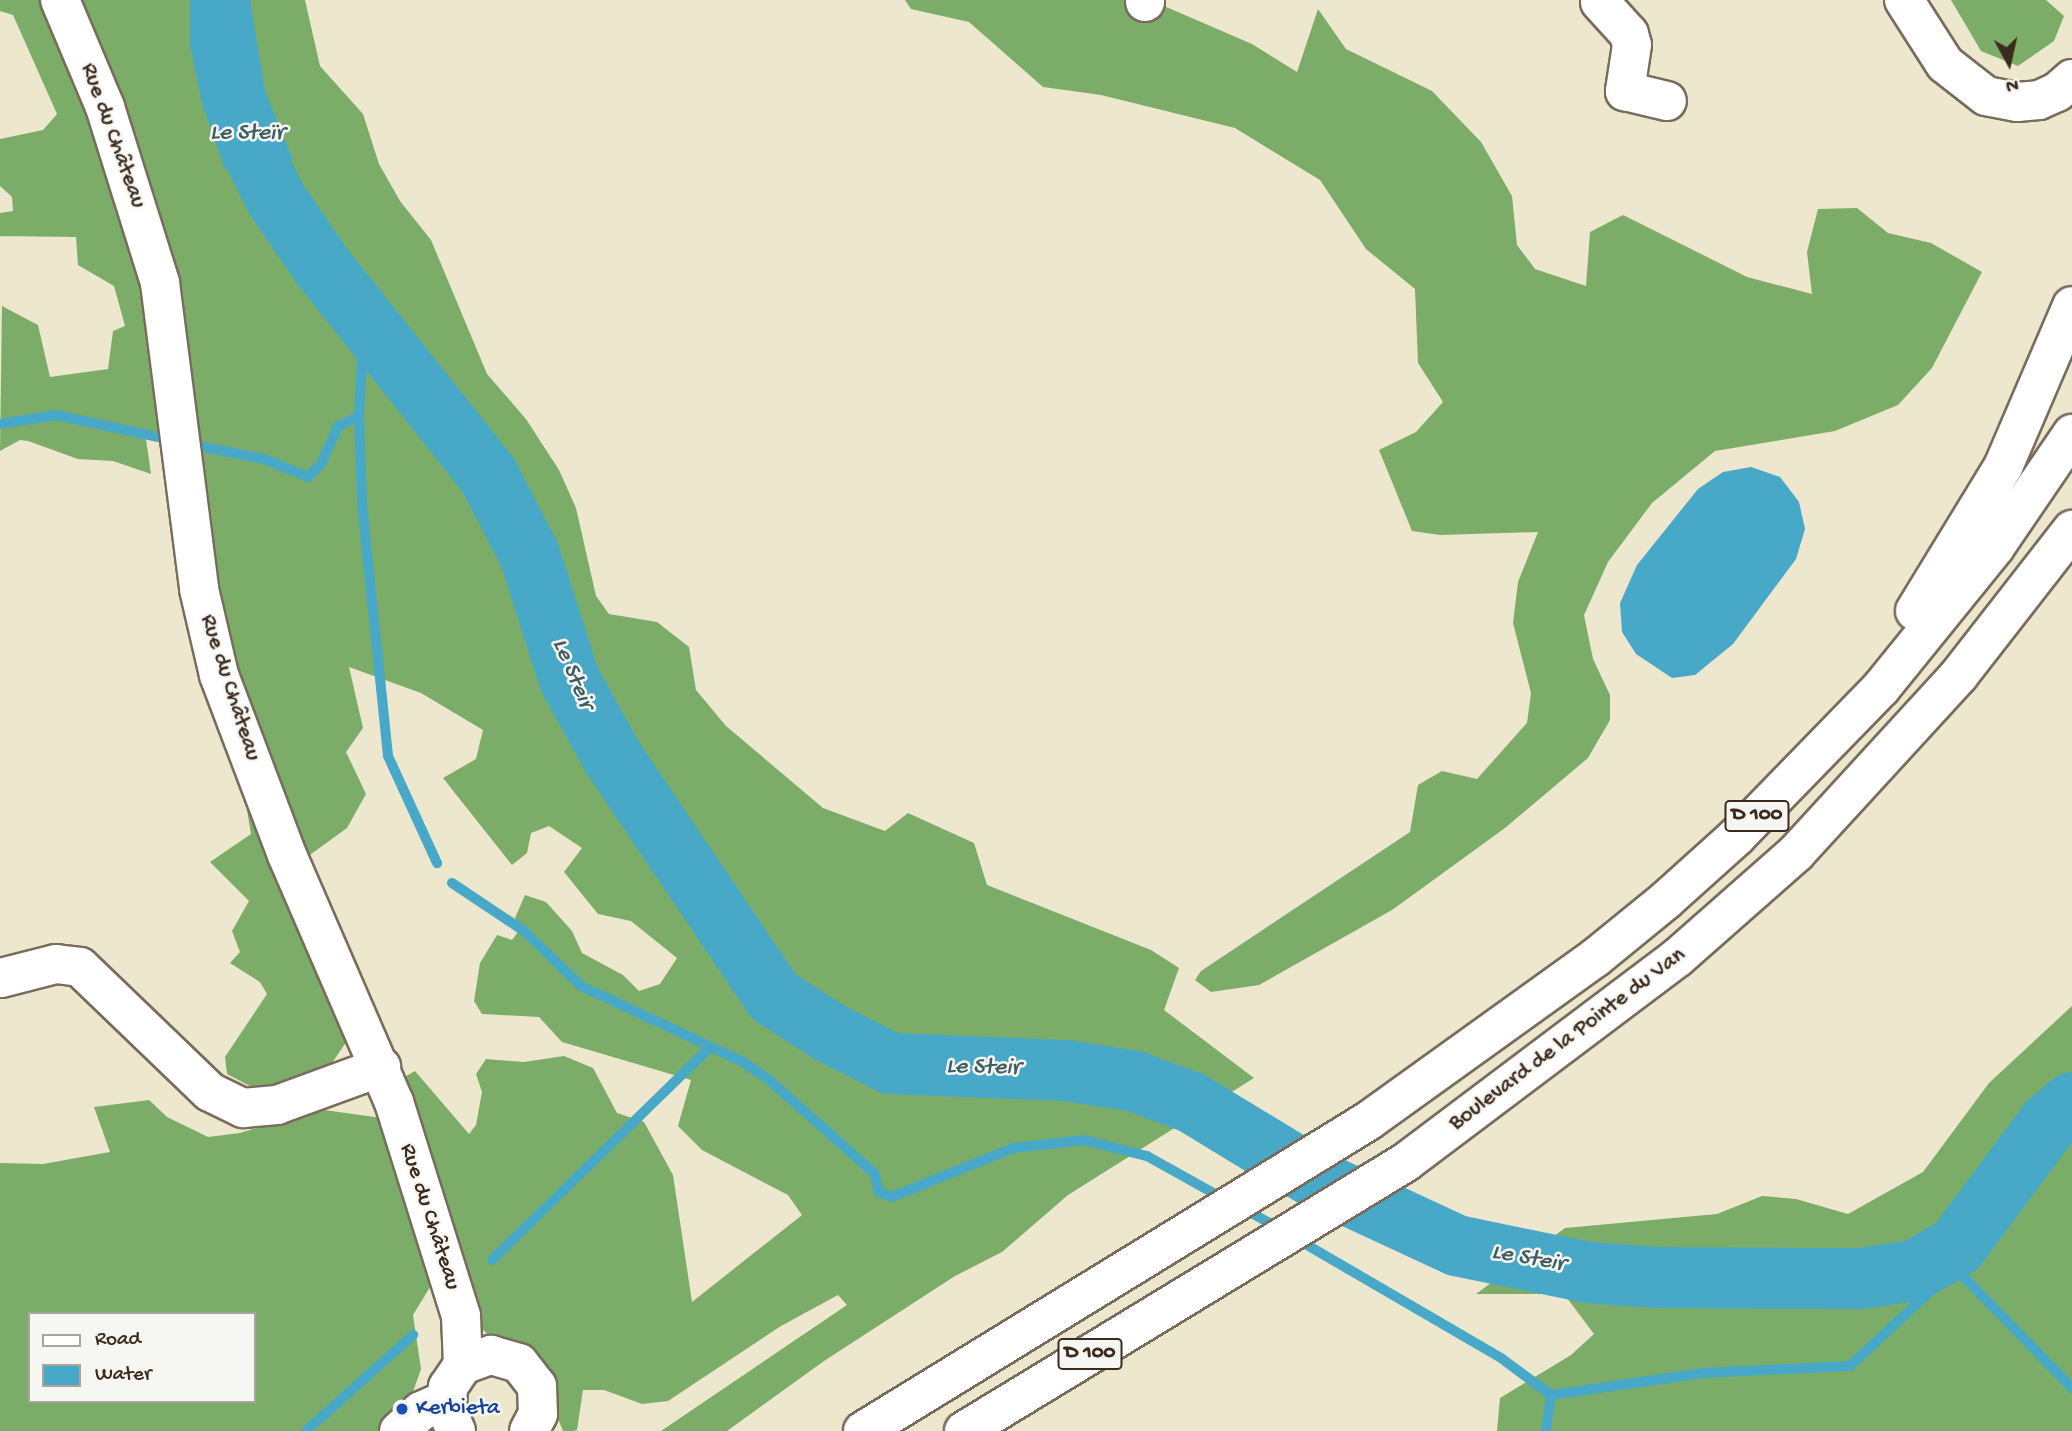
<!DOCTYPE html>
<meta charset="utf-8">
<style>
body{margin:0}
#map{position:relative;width:2072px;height:1431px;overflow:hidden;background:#ede7ce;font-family:"Gochi Hand",sans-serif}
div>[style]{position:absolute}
.forest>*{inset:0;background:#7bad68}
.water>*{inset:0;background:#47a9c7}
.stream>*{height:10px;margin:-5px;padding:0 5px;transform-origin:5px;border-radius:5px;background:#47a9c7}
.river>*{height:61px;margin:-30.5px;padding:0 30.5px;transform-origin:30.5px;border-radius:30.5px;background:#47a9c7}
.roads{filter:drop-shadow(2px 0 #796c5c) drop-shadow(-2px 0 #796c5c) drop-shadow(0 2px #796c5c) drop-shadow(0 -2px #796c5c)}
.minor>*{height:38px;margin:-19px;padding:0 19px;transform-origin:19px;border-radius:19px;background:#fff}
.tertiary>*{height:38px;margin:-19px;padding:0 19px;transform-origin:19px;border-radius:19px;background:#fff}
.trunk>*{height:38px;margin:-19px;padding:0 19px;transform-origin:19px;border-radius:19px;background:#fff}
.dots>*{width:19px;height:19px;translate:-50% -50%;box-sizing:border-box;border:4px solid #f6f6f2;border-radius:50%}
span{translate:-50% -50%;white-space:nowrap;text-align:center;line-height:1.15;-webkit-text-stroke:5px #f6f6f2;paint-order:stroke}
.shield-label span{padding:2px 5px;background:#f6f6f2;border:2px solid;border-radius:5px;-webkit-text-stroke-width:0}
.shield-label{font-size:21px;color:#3b2a1e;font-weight:700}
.street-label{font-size:23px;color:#3b2a1e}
.transit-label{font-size:23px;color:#164399}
.left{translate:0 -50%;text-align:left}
.water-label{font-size:24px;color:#405d62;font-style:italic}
.legend{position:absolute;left:28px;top:1312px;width:228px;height:91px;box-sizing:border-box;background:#f6f6f2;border:2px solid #aba49d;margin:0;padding:9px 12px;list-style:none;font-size:21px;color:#3b2a1e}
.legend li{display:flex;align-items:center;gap:14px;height:35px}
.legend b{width:35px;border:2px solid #aba49d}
.north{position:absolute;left:1974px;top:28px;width:70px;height:70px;-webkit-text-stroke:5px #f6f6f2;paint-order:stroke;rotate:172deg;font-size:19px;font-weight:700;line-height:28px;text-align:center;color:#3b2a1e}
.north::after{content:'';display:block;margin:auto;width:24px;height:32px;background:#3b2a1e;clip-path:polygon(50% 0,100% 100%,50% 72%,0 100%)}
</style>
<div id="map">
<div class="forest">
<i style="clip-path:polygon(evenodd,0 0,305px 0,320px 66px,363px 114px,379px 164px,400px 201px,431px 240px,487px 374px,526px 419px,559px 470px,576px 508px,596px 596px,609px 614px,657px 622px,689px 647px,696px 690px,726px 726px,823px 808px,885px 831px,908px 813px,974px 843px,987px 885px,1151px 950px,1179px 968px,1164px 1010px,1254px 1078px,1068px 1195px,1002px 1252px,955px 1276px,824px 1361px,727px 1431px,661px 1431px,847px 1305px,838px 1295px,781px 1326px,668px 1401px,642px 1404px,604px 1390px,583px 1390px,577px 1430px,573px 1431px,563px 1431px,554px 1409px,552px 1373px,546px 1364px,487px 1334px,435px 1279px,413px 1315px,421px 1369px,414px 1389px,405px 1407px,381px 1431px,0 1431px,0 1163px,43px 1164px,110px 1152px,94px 1107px,149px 1100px,167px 1117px,208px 1137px,240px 1133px,317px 1109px,382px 1118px,401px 1079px,415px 1071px,469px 1134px,476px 1125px,482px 1092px,476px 1074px,486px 1059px,524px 1062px,564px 1056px,593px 1068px,617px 1113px,644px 1122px,673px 1175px,692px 1302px,802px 1215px,788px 1195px,702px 1150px,678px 1126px,691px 1080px,562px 1042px,539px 1017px,482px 1014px,474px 1001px,480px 963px,497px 935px,512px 940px,518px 932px,515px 918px,525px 895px,546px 902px,572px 931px,582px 953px,623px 975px,639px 991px,660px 984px,677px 958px,631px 921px,598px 914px,564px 872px,582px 848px,549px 826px,531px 833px,527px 853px,512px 865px,443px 778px,476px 759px,483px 730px,421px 693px,349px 667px,363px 728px,346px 752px,366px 794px,347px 828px,307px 857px,351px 1035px,332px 1063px,313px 1076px,267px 1095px,227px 1074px,225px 1057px,267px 994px,260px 982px,230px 963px,240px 952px,232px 931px,249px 901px,210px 862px,251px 834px,245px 798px,243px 714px,181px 438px,146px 439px,151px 474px,113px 461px,78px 459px,28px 441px,20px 440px,0 451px,2px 306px,38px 325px,50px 377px,108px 369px,113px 331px,125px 326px,114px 286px,78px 265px,76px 237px,0 236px,0 213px,13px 211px,12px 197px,0 186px,0 139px,43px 130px,57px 114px,13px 15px,0 11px,0 0,30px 1314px,254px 1314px,254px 1401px,30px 1401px,30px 1314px)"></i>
<i style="clip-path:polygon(905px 0,1150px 0,1252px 44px,1297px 72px,1318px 9px,1346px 49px,1432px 91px,1481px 142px,1512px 196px,1517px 245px,1535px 269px,1586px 286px,1590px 232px,1623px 215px,1747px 277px,1812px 294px,1807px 252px,1818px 209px,1857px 208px,1888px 233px,1931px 243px,1982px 272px,1932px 368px,1898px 405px,1835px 431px,1715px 451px,1652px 503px,1608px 562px,1584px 615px,1593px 659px,1610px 695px,1610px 720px,1588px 758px,1505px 828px,1392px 910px,1259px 985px,1211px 992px,1195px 980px,1201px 971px,1410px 832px,1418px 785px,1442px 771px,1477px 779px,1527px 723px,1531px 693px,1513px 623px,1518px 582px,1538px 532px,1440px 535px,1412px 531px,1379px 450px,1416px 432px,1443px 402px,1418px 363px,1415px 289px,1366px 249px,1320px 180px,1235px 128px,1101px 95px,1043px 87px,969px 22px,911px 9px)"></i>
<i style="clip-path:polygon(1951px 0,2046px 0,2064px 16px,2054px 41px,2018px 66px,1981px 51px)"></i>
<i style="clip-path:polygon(2072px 1006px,2072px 1431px,1497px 1431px,1500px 1398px,1571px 1355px,1594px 1334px,1564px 1294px,1476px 1294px,1565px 1228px,1717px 1214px,1762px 1196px,1796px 1199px,1848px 1214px,1923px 1172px,1989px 1083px)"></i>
</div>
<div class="water">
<i style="clip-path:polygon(197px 0,250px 0,265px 91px,293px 160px,224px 168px,197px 65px)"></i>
<i style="clip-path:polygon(1751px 467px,1780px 477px,1799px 502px,1805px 529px,1796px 559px,1733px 644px,1695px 675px,1672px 678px,1636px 654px,1622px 632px,1620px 603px,1637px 565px,1698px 489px,1723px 472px)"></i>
</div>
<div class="stream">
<i style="left:364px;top:320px;width:96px;rotate:93deg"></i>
<i style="left:359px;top:416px;width:88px;rotate:88deg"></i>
<i style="left:362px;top:504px;width:253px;rotate:84.1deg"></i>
<i style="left:388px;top:756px;width:118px;rotate:65.4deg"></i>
<i style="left:0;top:424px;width:57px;rotate:-9.1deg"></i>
<i style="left:56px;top:415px;width:119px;rotate:12.2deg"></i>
<i style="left:188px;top:444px;width:77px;rotate:11.2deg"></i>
<i style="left:264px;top:459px;width:48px;rotate:22.2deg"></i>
<i style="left:308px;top:477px;width:18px;rotate:-45deg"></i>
<i style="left:321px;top:464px;width:42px;rotate:-65.9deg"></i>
<i style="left:338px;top:426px;width:23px;rotate:-25deg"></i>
<i style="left:452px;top:883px;width:87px;rotate:33.7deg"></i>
<i style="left:524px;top:931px;width:79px;rotate:44deg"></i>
<i style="left:581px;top:986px;width:179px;rotate:25.1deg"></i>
<i style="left:743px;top:1062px;width:30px;rotate:34deg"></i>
<i style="left:768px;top:1079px;width:142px;rotate:41.6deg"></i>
<i style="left:874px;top:1173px;width:20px;rotate:75deg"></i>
<i style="left:879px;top:1192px;width:14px;rotate:21deg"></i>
<i style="left:892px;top:1197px;width:131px;rotate:-22deg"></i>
<i style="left:1013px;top:1148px;width:71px;rotate:-6.4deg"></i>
<i style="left:1084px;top:1140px;width:65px;rotate:14.3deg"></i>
<i style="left:1147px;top:1156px;width:90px;rotate:29.1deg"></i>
<i style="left:1241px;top:1207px;width:47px;rotate:29.3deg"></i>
<i style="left:1295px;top:1238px;width:238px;rotate:30.2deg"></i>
<i style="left:1501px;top:1358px;width:62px;rotate:36.5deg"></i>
<i style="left:1551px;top:1395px;width:154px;rotate:-8.2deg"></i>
<i style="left:1703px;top:1373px;width:147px;rotate:-2.7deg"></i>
<i style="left:1850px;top:1366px;width:144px;rotate:-43deg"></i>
<i style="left:1955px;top:1268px;width:22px;rotate:-87deg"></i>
<i style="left:492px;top:1260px;width:303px;rotate:-44.3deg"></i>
<i style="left:1955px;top:1268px;width:168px;rotate:45.7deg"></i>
<i style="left:306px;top:1431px;width:144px;rotate:-41.9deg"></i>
<i style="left:1546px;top:1431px;width:36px;rotate:-82deg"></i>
</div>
<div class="river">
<i style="left:220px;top:0;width:41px;rotate:90deg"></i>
<i style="left:220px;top:41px;width:55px;rotate:78.5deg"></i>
<i style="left:231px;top:95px;width:54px;rotate:70.6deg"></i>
<i style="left:249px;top:146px;width:59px;rotate:63deg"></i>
<i style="left:276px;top:199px;width:80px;rotate:55.7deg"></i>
<i style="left:321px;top:265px;width:268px;rotate:51.5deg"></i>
<i style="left:488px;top:475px;width:89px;rotate:62.6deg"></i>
<i style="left:529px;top:554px;width:131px;rotate:72.3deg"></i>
<i style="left:569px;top:679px;width:89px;rotate:61.1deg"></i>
<i style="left:612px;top:757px;width:288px;rotate:56deg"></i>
<i style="left:773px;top:996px;width:67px;rotate:32.7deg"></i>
<i style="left:829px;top:1032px;width:68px;rotate:26.9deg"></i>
<i style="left:890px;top:1063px;width:175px;rotate:2.3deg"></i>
<i style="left:1065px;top:1070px;width:71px;rotate:8.9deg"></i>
<i style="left:1135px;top:1081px;width:60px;rotate:20.6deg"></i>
<i style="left:1191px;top:1102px;width:162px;rotate:31.3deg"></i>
<i style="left:1329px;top:1186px;width:140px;rotate:24.9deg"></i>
<i style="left:1456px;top:1245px;width:134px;rotate:11.6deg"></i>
<i style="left:1587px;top:1272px;width:70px;rotate:4.1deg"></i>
<i style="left:1657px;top:1277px;width:203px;rotate:0.3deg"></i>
<i style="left:1860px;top:1278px;width:55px;rotate:-8.4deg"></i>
<i style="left:1914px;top:1270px;width:48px;rotate:-29.7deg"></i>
<i style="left:1956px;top:1246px;width:154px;rotate:-53.4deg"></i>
<i style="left:2048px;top:1122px;width:31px;rotate:-40deg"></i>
</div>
<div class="roads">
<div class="minor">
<i style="left:1145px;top:0;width:2px;rotate:90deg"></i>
<i style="left:1904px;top:0;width:76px;rotate:57.4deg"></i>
<i style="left:1945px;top:64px;width:52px;rotate:38deg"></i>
<i style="left:1986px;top:96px;width:32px;rotate:11deg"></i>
<i style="left:2017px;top:102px;width:22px;rotate:-5deg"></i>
<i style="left:2039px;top:100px;width:20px;rotate:-24deg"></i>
<i style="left:2057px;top:92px;width:20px;rotate:-41deg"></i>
<i style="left:1600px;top:2px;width:43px;rotate:47.8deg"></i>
<i style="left:1629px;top:34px;width:11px;rotate:75deg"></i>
<i style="left:1632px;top:45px;width:47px;rotate:98.7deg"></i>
<i style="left:1625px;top:91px;width:43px;rotate:13.4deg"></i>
<i style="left:1px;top:978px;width:57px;rotate:-14.3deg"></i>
<i style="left:56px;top:964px;width:24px;rotate:7deg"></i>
<i style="left:80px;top:967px;width:180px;rotate:43.9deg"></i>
<i style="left:210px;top:1092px;width:37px;rotate:26deg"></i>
<i style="left:243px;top:1108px;width:34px;rotate:-5deg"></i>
<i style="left:277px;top:1105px;width:111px;rotate:-20.1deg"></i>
<i style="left:399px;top:1431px;width:30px;rotate:-42deg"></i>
<i style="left:421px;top:1411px;width:27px;rotate:-24deg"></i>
</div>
<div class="tertiary">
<i style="left:60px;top:0;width:116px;rotate:67.2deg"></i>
<i style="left:105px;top:107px;width:184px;rotate:72.6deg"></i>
<i style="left:160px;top:283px;width:308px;rotate:82.7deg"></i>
<i style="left:199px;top:589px;width:88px;rotate:76.9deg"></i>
<i style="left:219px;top:675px;width:192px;rotate:69.3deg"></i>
<i style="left:287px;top:855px;width:269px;rotate:66.6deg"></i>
<i style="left:394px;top:1102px;width:224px;rotate:72.6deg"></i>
<i style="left:461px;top:1316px;width:49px;rotate:87.7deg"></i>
<i style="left:456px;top:1431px;width:22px;rotate:-114deg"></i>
<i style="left:447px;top:1411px;width:24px;rotate:-88deg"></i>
<i style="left:448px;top:1387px;width:27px;rotate:-56deg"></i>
<i style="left:463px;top:1365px;width:30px;rotate:-20deg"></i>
<i style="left:491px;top:1355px;width:29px;rotate:16deg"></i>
<i style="left:519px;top:1363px;width:29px;rotate:52deg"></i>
<i style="left:537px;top:1386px;width:28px;rotate:88deg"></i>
<i style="left:538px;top:1414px;width:19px;rotate:118deg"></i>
</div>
<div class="trunk">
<i style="left:1915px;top:611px;width:169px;rotate:-58.6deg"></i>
<i style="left:2003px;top:467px;width:175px;rotate:-66.8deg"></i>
<i style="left:863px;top:1431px;width:593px;rotate:-31.54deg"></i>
<i style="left:1368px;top:1121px;width:279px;rotate:-35.7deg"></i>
<i style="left:1595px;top:958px;width:92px;rotate:-39.2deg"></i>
<i style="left:1666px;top:900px;width:96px;rotate:-42deg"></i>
<i style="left:1737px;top:836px;width:206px;rotate:-45.8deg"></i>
<i style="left:1881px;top:688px;width:181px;rotate:-51deg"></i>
<i style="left:1995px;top:547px;width:137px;rotate:-55.7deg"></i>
<i style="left:964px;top:1431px;width:517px;rotate:-31.32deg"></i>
<i style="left:1406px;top:1162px;width:339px;rotate:-37deg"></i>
<i style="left:1677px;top:958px;width:159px;rotate:-41.4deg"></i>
<i style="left:1796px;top:853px;width:241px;rotate:-47.5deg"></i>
<i style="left:1959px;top:675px;width:184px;rotate:-52.1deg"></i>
</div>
</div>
<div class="dots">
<i style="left:402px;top:1409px;background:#1a4fb4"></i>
</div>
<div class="shield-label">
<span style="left:1757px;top:816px">D 100</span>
<span style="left:1090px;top:1354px">D 100</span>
</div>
<div class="street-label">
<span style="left:112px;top:136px;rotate:70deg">Rue du Château</span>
<span style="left:229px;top:688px;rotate:72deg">Rue du Château</span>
<span style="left:1568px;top:1040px;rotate:-37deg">Boulevard de la Pointe du Van</span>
<span style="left:429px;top:1217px;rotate:72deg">Rue du Château</span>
</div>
<div class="transit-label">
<span class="left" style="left:416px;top:1409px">Kerbieta</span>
</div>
<div class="water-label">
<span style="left:247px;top:134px">Le Steïr</span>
<span style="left:572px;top:674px;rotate:67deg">Le Steir</span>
<span style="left:983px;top:1068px;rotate:1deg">Le Steir</span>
<span style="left:1528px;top:1259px;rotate:10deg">Le Steir</span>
</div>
<ul class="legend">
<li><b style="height:9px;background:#fff"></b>Road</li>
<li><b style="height:19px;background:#47a9c7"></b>Water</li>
</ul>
<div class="north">N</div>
</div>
